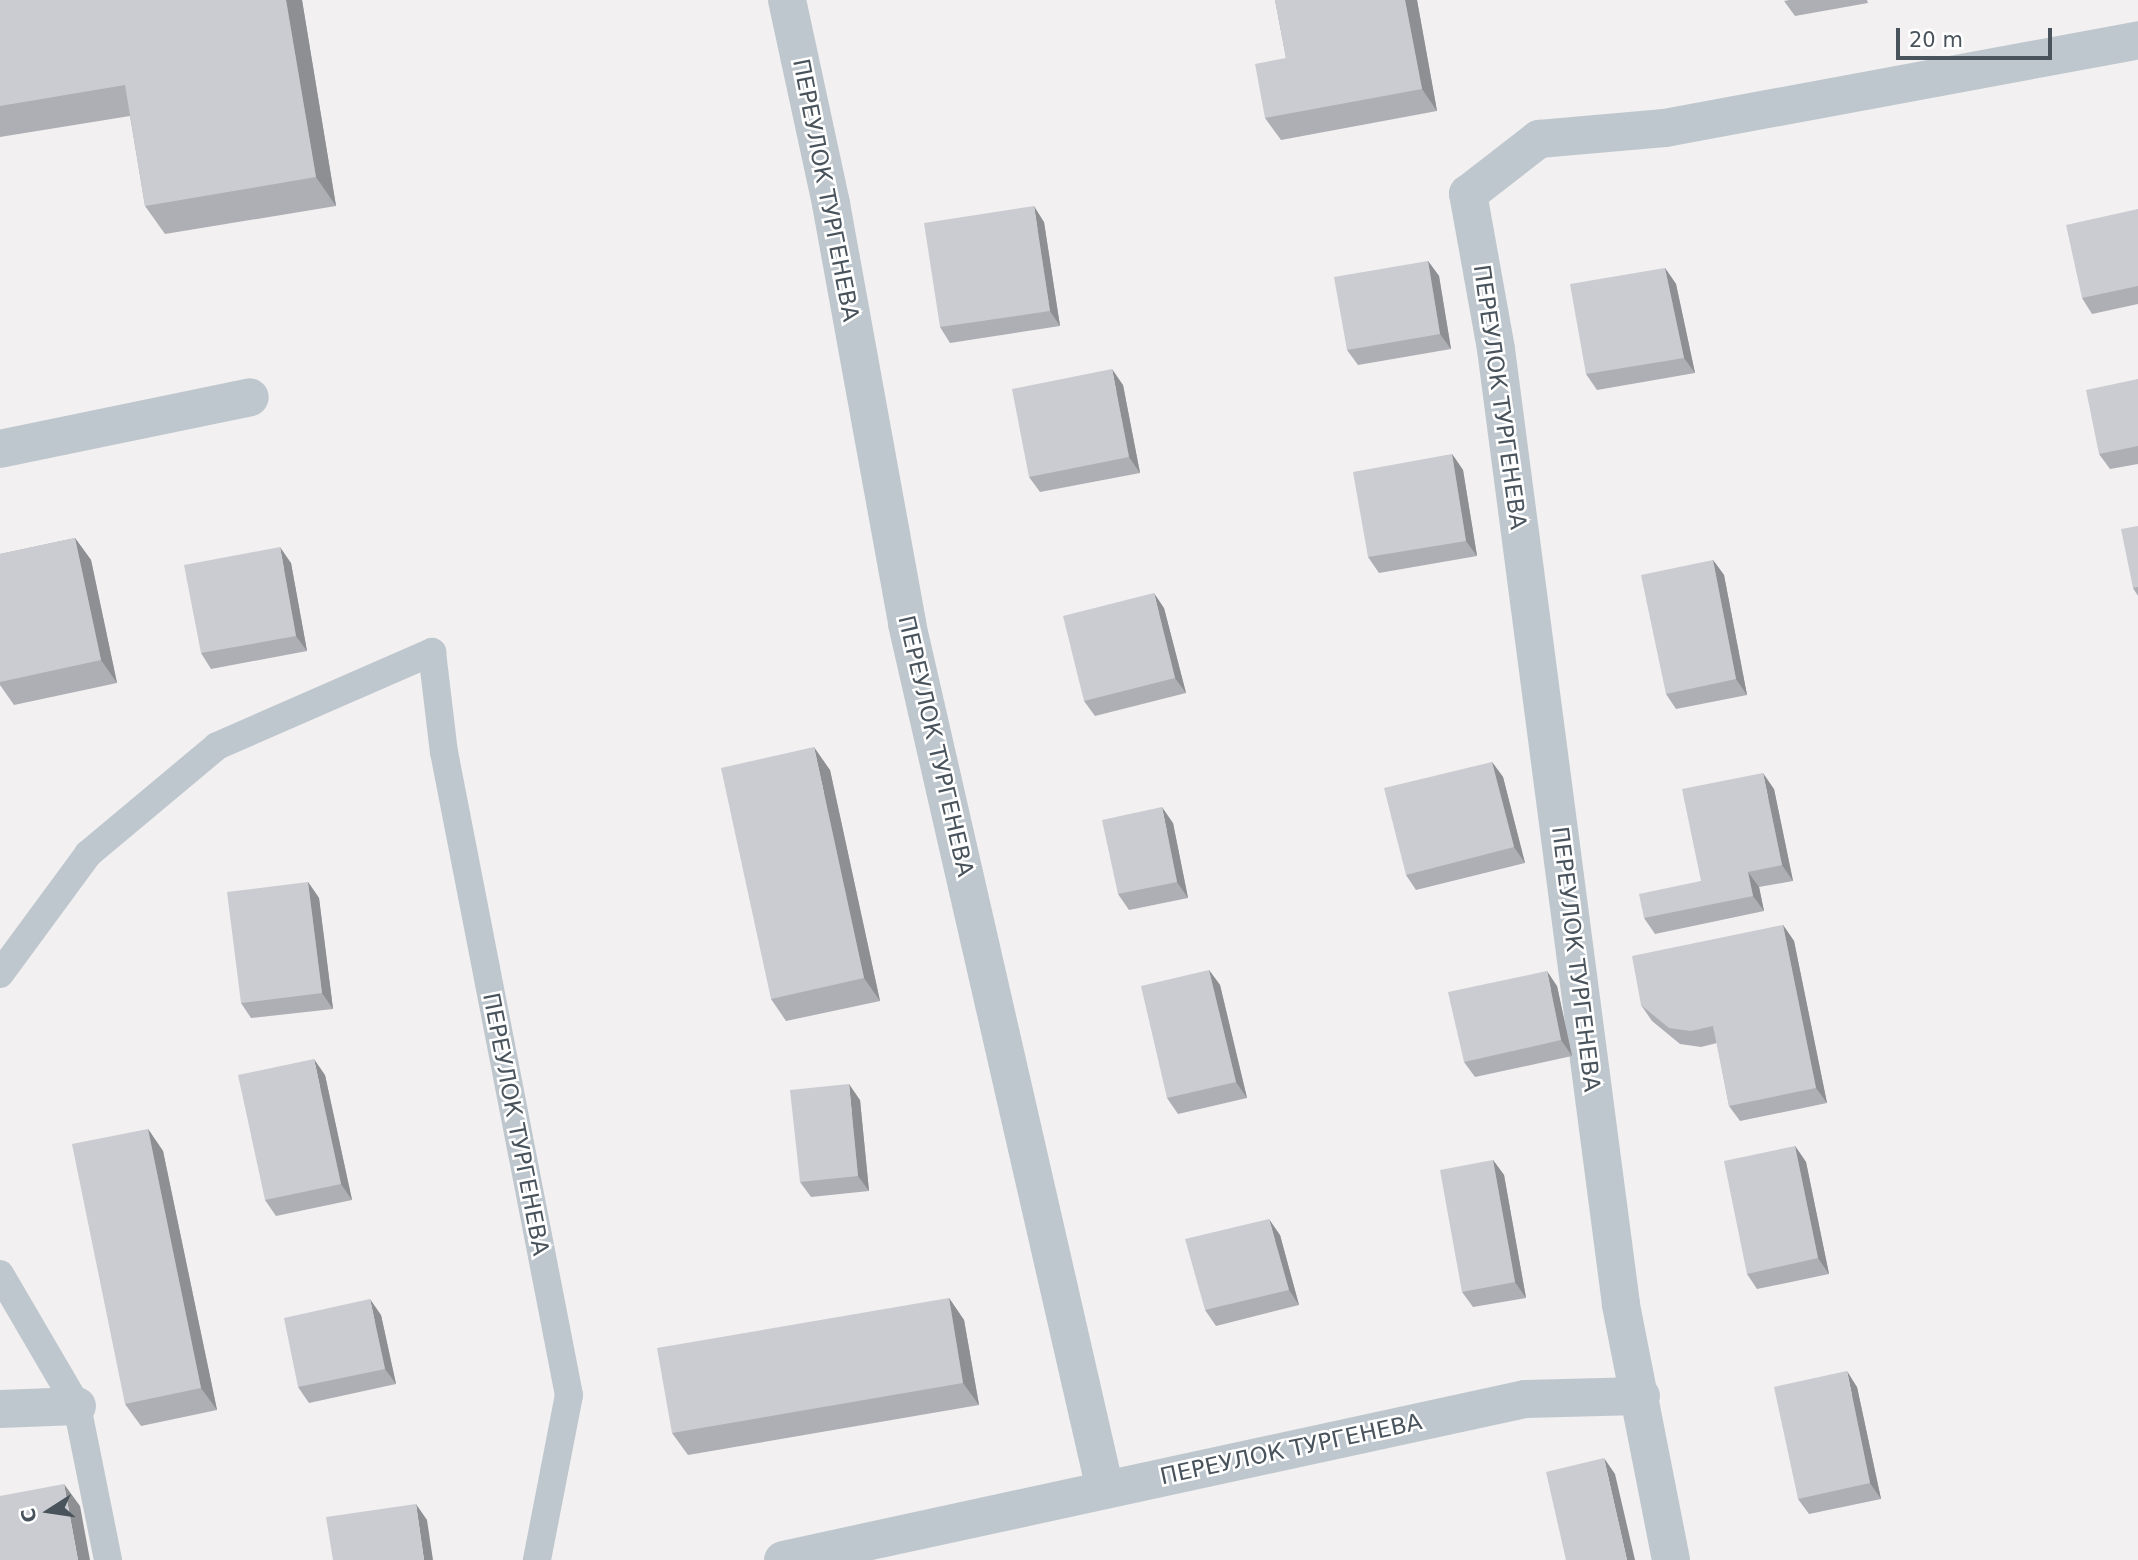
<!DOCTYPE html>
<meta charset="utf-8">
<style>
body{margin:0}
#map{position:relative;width:2138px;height:1560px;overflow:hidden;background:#f2f0f0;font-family:"DejaVu Sans",sans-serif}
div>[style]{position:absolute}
.service>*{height:28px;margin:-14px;padding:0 14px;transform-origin:14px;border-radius:14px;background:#bfc7ce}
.minor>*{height:38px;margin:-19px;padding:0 19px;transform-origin:19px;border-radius:19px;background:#bfc7ce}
.wall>*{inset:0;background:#aeafb5}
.shaded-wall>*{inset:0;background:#8d8f93}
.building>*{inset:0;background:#caccd2}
span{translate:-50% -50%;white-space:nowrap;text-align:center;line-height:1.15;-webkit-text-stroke:5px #fff;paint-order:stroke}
.street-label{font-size:23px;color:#49535c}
.north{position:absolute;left:14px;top:1476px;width:70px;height:70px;-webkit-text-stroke:5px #fff;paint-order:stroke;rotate:258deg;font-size:19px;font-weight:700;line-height:28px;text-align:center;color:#49535c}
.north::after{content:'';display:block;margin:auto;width:24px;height:32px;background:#49535c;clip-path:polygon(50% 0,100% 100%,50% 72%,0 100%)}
.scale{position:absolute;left:1896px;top:28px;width:156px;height:32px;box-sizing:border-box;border:4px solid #49535c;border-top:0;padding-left:9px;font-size:21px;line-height:24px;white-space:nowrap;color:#49535c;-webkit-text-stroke:5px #fff;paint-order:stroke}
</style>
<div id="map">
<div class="service">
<i style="left:0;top:974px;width:149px;rotate:-53.7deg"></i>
<i style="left:88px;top:854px;width:168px;rotate:-39.9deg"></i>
<i style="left:217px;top:746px;width:235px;rotate:-23.6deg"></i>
<i style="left:432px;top:652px;width:101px;rotate:83.2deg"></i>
<i style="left:444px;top:752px;width:655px;rotate:79deg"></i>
<i style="left:569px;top:1395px;width:168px;rotate:101deg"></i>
<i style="left:0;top:1274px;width:153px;rotate:59.7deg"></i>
<i style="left:77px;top:1406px;width:157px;rotate:78.6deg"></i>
</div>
<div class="minor">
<i style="left:787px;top:0;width:209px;rotate:77.8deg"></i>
<i style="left:831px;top:204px;width:427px;rotate:79.7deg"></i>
<i style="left:907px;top:624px;width:887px;rotate:77.11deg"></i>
<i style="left:0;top:449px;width:255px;rotate:-11.7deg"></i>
<i style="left:0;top:1409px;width:77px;rotate:-2.2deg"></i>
<i style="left:783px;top:1560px;width:759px;rotate:-12.24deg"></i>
<i style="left:1525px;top:1399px;width:116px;rotate:-1.5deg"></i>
<i style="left:1671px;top:1560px;width:261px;rotate:-101.1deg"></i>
<i style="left:1621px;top:1304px;width:963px;rotate:-97.46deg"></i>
<i style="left:1496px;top:349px;width:158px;rotate:-100.2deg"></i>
<i style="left:1468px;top:194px;width:90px;rotate:-37.8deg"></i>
<i style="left:1539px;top:139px;width:126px;rotate:-5deg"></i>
<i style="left:1665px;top:128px;width:481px;rotate:-10.5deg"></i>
</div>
<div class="wall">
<i style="clip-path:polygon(0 0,302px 0,336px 206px,165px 234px,145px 206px,130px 116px,0 137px)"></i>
<i style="clip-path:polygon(1275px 0,1417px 0,1437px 111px,1281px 140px,1265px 118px,1286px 58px)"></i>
<i style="clip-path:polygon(1789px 0,1867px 0,1868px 3px,1795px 16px,1784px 1px)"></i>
<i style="clip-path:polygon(2138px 209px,2138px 304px,2092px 314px,2082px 298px)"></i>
<i style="clip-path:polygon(1044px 222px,1060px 326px,950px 343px,940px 327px)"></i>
<i style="clip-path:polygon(1428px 261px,1439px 276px,1451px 349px,1358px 365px,1347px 350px)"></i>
<i style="clip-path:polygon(1665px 268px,1676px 284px,1695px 373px,1597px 390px,1586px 374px)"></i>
<i style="clip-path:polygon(2138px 379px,2138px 464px,2110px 469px,2099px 454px)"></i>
<i style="clip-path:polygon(1123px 385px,1140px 473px,1040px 492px,1029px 477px)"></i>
<i style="clip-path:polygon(1452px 454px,1463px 470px,1477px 556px,1379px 573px,1368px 557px)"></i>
<i style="clip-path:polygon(2138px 526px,2138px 596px,2133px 588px)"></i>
<i style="clip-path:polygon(75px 538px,91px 560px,117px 683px,14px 705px,0 685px,0 554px)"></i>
<i style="clip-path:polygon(1713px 560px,1724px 575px,1747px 695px,1676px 709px,1666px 694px)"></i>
<i style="clip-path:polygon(291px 563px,307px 651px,211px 669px,201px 653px)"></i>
<i style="clip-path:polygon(1164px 608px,1186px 693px,1095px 716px,1084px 701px)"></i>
<i style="clip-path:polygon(1492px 762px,1503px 777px,1525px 863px,1416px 890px,1406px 875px)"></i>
<i style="clip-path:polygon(830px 770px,880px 1001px,786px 1021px,771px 999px)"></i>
<i style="clip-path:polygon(1774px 789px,1793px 881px,1759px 887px,1764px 911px,1655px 934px,1644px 918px,1701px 881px)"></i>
<i style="clip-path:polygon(1173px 823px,1188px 898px,1129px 910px,1118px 894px)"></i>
<i style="clip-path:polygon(308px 882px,319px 898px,333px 1009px,251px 1018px,241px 1003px)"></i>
<i style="clip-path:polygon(1783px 925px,1794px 941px,1827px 1103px,1740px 1121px,1729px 1106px,1717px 1043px,1701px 1047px,1680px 1044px,1652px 1021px,1641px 1005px)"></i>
<i style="clip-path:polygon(1209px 970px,1220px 985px,1247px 1098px,1178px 1114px,1167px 1098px)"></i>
<i style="clip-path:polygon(1557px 986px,1572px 1056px,1475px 1077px,1464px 1062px)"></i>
<i style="clip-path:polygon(325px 1075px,352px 1200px,276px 1216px,265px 1200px)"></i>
<i style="clip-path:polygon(860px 1100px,869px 1191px,811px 1197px,800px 1182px)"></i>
<i style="clip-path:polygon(148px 1129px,163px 1151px,217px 1410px,141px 1426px,125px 1404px)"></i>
<i style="clip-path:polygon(1795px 1146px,1806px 1162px,1829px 1274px,1757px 1289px,1747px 1274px)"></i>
<i style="clip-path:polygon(1493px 1160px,1504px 1175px,1526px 1298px,1473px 1307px,1462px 1292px)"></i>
<i style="clip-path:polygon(1280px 1235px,1299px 1305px,1216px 1326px,1205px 1310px)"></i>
<i style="clip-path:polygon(949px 1298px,964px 1320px,979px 1405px,688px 1455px,672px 1433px)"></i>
<i style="clip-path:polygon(381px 1315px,396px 1384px,309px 1403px,298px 1387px)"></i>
<i style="clip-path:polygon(1857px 1387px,1881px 1499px,1809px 1514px,1798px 1499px)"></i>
</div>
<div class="shaded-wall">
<i style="clip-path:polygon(286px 0,302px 0,336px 206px,316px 177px)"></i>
<i style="clip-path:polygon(1405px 0,1417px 0,1437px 111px,1422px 89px)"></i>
<i style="clip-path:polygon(1034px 206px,1044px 222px,1060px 326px,1050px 311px)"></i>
<i style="clip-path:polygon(1428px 261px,1439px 276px,1451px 349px,1440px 334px)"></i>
<i style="clip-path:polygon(1665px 268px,1676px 284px,1695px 373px,1684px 358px)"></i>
<i style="clip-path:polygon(1112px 369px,1123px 385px,1140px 473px,1129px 457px)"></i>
<i style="clip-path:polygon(1452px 454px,1463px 470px,1477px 556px,1466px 541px)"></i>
<i style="clip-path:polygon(75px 538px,91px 560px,117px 683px,101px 660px)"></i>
<i style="clip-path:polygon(280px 547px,291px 563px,307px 651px,296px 636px)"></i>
<i style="clip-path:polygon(1713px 560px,1724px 575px,1747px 695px,1736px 679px)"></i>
<i style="clip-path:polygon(1154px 593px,1164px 608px,1186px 693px,1175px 678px)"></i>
<i style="clip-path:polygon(814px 747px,830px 770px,880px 1001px,864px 978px)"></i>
<i style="clip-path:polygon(1492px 762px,1503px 777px,1525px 863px,1514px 847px)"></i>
<i style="clip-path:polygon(1763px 773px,1774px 789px,1793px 881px,1782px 865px)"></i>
<i style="clip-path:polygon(1162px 807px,1173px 823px,1188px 898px,1177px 882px)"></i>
<i style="clip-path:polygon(1748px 872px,1759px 887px,1764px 911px,1753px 896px)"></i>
<i style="clip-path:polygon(308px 882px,319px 898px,333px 1009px,322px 993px)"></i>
<i style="clip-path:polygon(1783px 925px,1794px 941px,1827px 1103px,1816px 1088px)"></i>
<i style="clip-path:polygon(1209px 970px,1220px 985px,1247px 1098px,1236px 1082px)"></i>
<i style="clip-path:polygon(1547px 971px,1557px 986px,1572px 1056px,1561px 1040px)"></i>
<i style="clip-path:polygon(314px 1059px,325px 1075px,352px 1200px,341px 1184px)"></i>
<i style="clip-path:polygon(849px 1084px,860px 1100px,869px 1191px,858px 1176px)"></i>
<i style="clip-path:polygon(148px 1129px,163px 1151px,217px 1410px,201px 1388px)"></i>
<i style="clip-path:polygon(1795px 1146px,1806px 1162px,1829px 1274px,1818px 1258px)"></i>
<i style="clip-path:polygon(1493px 1160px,1504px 1175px,1526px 1298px,1515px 1282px)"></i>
<i style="clip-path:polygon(1269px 1219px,1280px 1235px,1299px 1305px,1289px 1290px)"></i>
<i style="clip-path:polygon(949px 1298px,964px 1320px,979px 1405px,963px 1383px)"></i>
<i style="clip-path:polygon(370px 1299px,381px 1315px,396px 1384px,385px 1369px)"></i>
<i style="clip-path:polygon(1847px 1371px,1857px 1387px,1881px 1499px,1870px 1483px)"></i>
<i style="clip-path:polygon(1604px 1458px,1615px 1474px,1635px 1560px,1627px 1560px)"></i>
<i style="clip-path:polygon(64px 1484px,80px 1506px,90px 1560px,78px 1560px)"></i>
<i style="clip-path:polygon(416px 1504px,427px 1520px,433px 1560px,424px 1560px)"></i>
</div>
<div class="building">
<i style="clip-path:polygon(0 0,286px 0,316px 177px,145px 206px,125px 85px,0 106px)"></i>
<i style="clip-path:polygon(1275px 0,1405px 0,1422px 89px,1265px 118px,1255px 64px,1286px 58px)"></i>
<i style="clip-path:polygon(1034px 206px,1050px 311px,940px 327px,924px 223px)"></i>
<i style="clip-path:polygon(2138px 209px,2138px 286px,2082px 298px,2066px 225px)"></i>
<i style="clip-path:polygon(1428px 261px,1440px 334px,1347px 350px,1334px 277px)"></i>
<i style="clip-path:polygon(1665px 268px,1684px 358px,1586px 374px,1570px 284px)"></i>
<i style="clip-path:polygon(1112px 369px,1129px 457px,1029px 477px,1012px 389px)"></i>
<i style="clip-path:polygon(2138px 379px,2138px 446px,2099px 454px,2086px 390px)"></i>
<i style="clip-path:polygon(1452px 454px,1466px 541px,1368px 557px,1353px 472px)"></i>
<i style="clip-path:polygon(2138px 526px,2138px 587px,2133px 588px,2121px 529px)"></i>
<i style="clip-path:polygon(75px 538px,101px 660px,0 682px,0 554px)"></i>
<i style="clip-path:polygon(280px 547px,296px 636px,201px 653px,184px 565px)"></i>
<i style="clip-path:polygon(1713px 560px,1736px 679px,1666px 694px,1641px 575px)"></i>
<i style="clip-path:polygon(1154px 593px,1175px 678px,1084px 701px,1063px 616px)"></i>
<i style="clip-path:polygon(814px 747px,864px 978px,771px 999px,721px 768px)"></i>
<i style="clip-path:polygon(1492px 762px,1514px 847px,1406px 875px,1384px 788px)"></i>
<i style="clip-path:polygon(1763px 773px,1782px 865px,1748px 872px,1753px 896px,1644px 918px,1639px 894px,1701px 881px,1682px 789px)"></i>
<i style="clip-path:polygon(1162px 807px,1177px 882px,1118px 894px,1102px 820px)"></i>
<i style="clip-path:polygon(308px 882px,322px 993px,241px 1003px,227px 892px)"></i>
<i style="clip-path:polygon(1783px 925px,1816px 1088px,1729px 1106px,1713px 1026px,1691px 1031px,1669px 1028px,1641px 1005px,1632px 956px)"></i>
<i style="clip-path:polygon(1209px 970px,1236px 1082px,1167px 1098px,1141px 986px)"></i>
<i style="clip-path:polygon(1547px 971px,1561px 1040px,1464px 1062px,1448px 992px)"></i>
<i style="clip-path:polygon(314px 1059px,341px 1184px,265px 1200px,238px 1075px)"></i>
<i style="clip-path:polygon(849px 1084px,858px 1176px,800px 1182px,790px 1090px)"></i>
<i style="clip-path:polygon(148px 1129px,201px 1388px,125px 1404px,72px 1144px)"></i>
<i style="clip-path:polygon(1795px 1146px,1818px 1258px,1747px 1274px,1724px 1161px)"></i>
<i style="clip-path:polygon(1493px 1160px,1515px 1282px,1462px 1292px,1440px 1170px)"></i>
<i style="clip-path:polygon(1269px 1219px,1289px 1290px,1205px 1310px,1185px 1239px)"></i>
<i style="clip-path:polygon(949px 1298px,963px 1383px,672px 1433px,657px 1348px)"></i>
<i style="clip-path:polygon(370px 1299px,385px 1369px,298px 1387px,284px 1318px)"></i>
<i style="clip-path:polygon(1847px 1371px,1870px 1483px,1798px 1499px,1774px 1387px)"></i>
<i style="clip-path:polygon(1604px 1458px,1627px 1560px,1566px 1560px,1546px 1472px)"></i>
<i style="clip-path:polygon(64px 1484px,78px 1560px,0 1560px,0 1496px)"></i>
<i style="clip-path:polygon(416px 1504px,424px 1560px,333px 1560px,326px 1517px)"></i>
</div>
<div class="street-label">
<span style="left:826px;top:190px;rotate:79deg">ПЕРЕУЛОК ТУРГЕНЕВА</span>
<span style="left:1500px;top:397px;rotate:82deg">ПЕРЕУЛОК ТУРГЕНЕВА</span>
<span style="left:936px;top:746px;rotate:77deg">ПЕРЕУЛОК ТУРГЕНЕВА</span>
<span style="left:1576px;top:959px;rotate:83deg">ПЕРЕУЛОК ТУРГЕНЕВА</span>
<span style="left:516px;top:1124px;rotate:79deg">ПЕРЕУЛОК ТУРГЕНЕВА</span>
<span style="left:1291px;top:1449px;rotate:-12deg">ПЕРЕУЛОК ТУРГЕНЕВА</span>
</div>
<div class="north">С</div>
<div class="scale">20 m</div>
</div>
